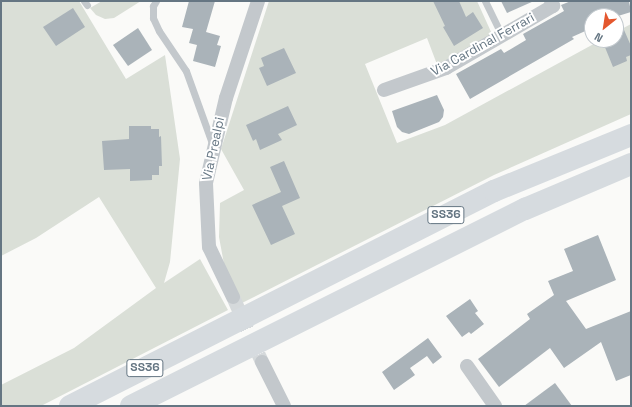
<!DOCTYPE html>
<style>
body{margin:0}
#map{position:relative;width:632px;height:407px;overflow:hidden;background:#fafaf8;font-family:"Space Grotesk",sans-serif}
div>[style]{position:absolute}
.green>*{inset:0;background:#dadfd7}
.building>*{inset:0;background:#aab3b9}
.street-tunnel>*{height:14px;margin-top:-7px;transform-origin:0;background:repeating-linear-gradient(90deg,#d5d9db 0 14px,transparent 0 21px)}
.lane>*{height:7px;margin:-3.5px;padding:0 3.5px;transform-origin:3.5px;border-radius:3.5px;background:#c3c8cc}
.street>*{height:14px;margin:-7px;padding:0 7px;transform-origin:7px;border-radius:7px;background:#c3c8cc}
.highway>*{height:22px;margin:-11px;padding:0 11px;transform-origin:11px;border-radius:11px;background:#d6dbdf}
span{translate:-50% -50%;white-space:nowrap;text-align:center;line-height:1.15;-webkit-text-stroke:4px #fff;paint-order:stroke}
.shield-label span{padding:1px 3px;background:#fff;border:1px solid;border-radius:3px;-webkit-text-stroke-width:0}
.shield-label{font-size:12px;color:#657683;font-weight:700}
.street-label{font-size:13px;color:#657683}
.frame{position:absolute;inset:0;border:2px solid #657683;pointer-events:none}
.north{position:absolute;left:584px;top:8px;width:40px;height:40px;box-sizing:border-box;background:#fff;border:1px solid #c1c8cd;border-radius:50%;rotate:210deg;font-size:11px;font-weight:700;line-height:16px;text-align:center;color:#657683}
.north::after{content:'';display:block;margin:auto;width:14px;height:18px;background:#e4572e;clip-path:polygon(50% 0,100% 100%,50% 72%,0 100%)}
</style>
<div id="map">
<div class="green">
<i style="clip-path:polygon(1px 1px,79px 1px,126px 79px,165px 55px,180px 159px,170px 262px,164px 283px,200px 259px,228px 310px,41px 406px,1px 406px,1px 385px,74px 348px,156px 288px,99px 197px,36px 238px,1px 256px)"></i>
<i style="clip-path:polygon(102px 1px,141px 1px,114px 18px,105px 19px,96px 15px,90px 8px)"></i>
<i style="clip-path:polygon(269px 1px,477px 1px,492px 34px,438px 67px,427px 38px,365px 64px,397px 143px,445px 125px,601px 40px,616px 40px,616px 32px,631px 24px,631px 114px,494px 175px,242px 303px,224px 264px,219px 237px,220px 203px,244px 190px,221px 149px)"></i>
</div>
<div class="building">
<i style="clip-path:polygon(189px 1px,215px 1px,206px 32px,220px 36px,217px 45px,221px 46px,215px 67px,193px 61px,197px 45px,189px 43px,193px 29px,182px 27px)"></i>
<i style="clip-path:polygon(433px 1px,459px 1px,466px 17px,473px 12px,483px 28px,454px 46px,443px 27px,445px 26px)"></i>
<i style="clip-path:polygon(501px 1px,534px 1px,507px 13px)"></i>
<i style="clip-path:polygon(571px 1px,629px 1px,631px 12px,618px 16px,631px 46px,631px 55px,626px 57px,627px 61px,613px 67px,602px 40px,616px 40px,616px 16px,592px 16px,592px 28px,572px 37px,574px 39px,470px 99px,456px 74px,501px 49px,504px 53px,526px 40px,523px 34px,564px 11px,561px 5px)"></i>
<i style="clip-path:polygon(73px 8px,85px 27px,56px 46px,43px 27px)"></i>
<i style="clip-path:polygon(138px 28px,152px 50px,128px 66px,113px 45px)"></i>
<i style="clip-path:polygon(284px 48px,296px 73px,267px 86px,259px 68px,264px 66px,261px 58px)"></i>
<i style="clip-path:polygon(437px 95px,444px 110px,443px 117px,439px 122px,409px 134px,402px 132px,397px 127px,392px 111px)"></i>
<i style="clip-path:polygon(288px 106px,297px 125px,278px 134px,282px 140px,260px 150px,256px 139px,253px 141px,246px 125px)"></i>
<i style="clip-path:polygon(129px 126px,151px 126px,151px 129px,159px 129px,159px 137px,161px 136px,162px 166px,159px 166px,159px 175px,152px 175px,152px 180px,130px 181px,130px 169px,104px 170px,102px 141px,129px 139px)"></i>
<i style="clip-path:polygon(284px 161px,300px 198px,282px 206px,295px 234px,271px 245px,252px 205px,281px 192px,270px 167px)"></i>
<i style="clip-path:polygon(598px 235px,616px 280px,566px 301px,586px 329px,631px 311px,631px 375px,616px 381px,601px 342px,564px 368px,550px 348px,499px 387px,478px 359px,530px 319px,527px 314px,554px 295px,548px 281px,573px 271px,564px 249px)"></i>
<i style="clip-path:polygon(470px 299px,478px 311px,475px 313px,484px 324px,471px 334px,469px 332px,462px 337px,446px 316px)"></i>
<i style="clip-path:polygon(428px 338px,442px 357px,433px 364px,427px 356px,410px 368px,415px 375px,394px 390px,382px 372px)"></i>
<i style="clip-path:polygon(555px 383px,572px 406px,524px 406px)"></i>
</div>
<div class="street-tunnel">
<i style="left:233px;top:297px;width:71px;rotate:66deg"></i>
</div>
<div class="lane">
<i style="left:84px;top:1px;width:5px;rotate:53deg"></i>
<i style="left:156px;top:1px;width:6px;rotate:121deg"></i>
<i style="left:153px;top:6px;width:12px;rotate:90deg"></i>
<i style="left:153px;top:18px;width:14px;rotate:65deg"></i>
<i style="left:159px;top:31px;width:48px;rotate:56deg"></i>
<i style="left:186px;top:71px;width:80px;rotate:70.2deg"></i>
<i style="left:485px;top:1px;width:39px;rotate:64deg"></i>
</div>
<div class="street">
<i style="left:384px;top:90px;width:66px;rotate:-19.5deg"></i>
<i style="left:446px;top:68px;width:124px;rotate:-30.1deg"></i>
<i style="left:553px;top:6px;width:5px;rotate:-112deg"></i>
<i style="left:233px;top:297px;width:55px;rotate:-115.6deg"></i>
<i style="left:209px;top:247px;width:64px;rotate:-92.7deg"></i>
<i style="left:206px;top:183px;width:87px;rotate:-76.8deg"></i>
<i style="left:226px;top:98px;width:102px;rotate:-71.7deg"></i>
<i style="left:262px;top:362px;width:49px;rotate:63.4deg"></i>
<i style="left:467px;top:366px;width:49px;rotate:55deg"></i>
</div>
<div class="highway">
<i style="left:70px;top:406px;width:475px;rotate:-26.9deg"></i>
<i style="left:494px;top:191px;width:148px;rotate:-22.2deg"></i>
<i style="left:131px;top:406px;width:441px;rotate:-26.6deg"></i>
<i style="left:525px;top:209px;width:115px;rotate:-23deg"></i>
</div>
<div class="shield-label">
<span style="left:446px;top:215px">SS36</span>
<span style="left:145px;top:368px">SS36</span>
</div>
<div class="street-label">
<span style="left:483px;top:45px;rotate:-29deg">Via Cardinal Ferrari</span>
<span style="left:214px;top:149px;rotate:-78deg">Via Prealpi</span>
</div>
<div class="frame"></div>
<div class="north">N</div>
</div>
